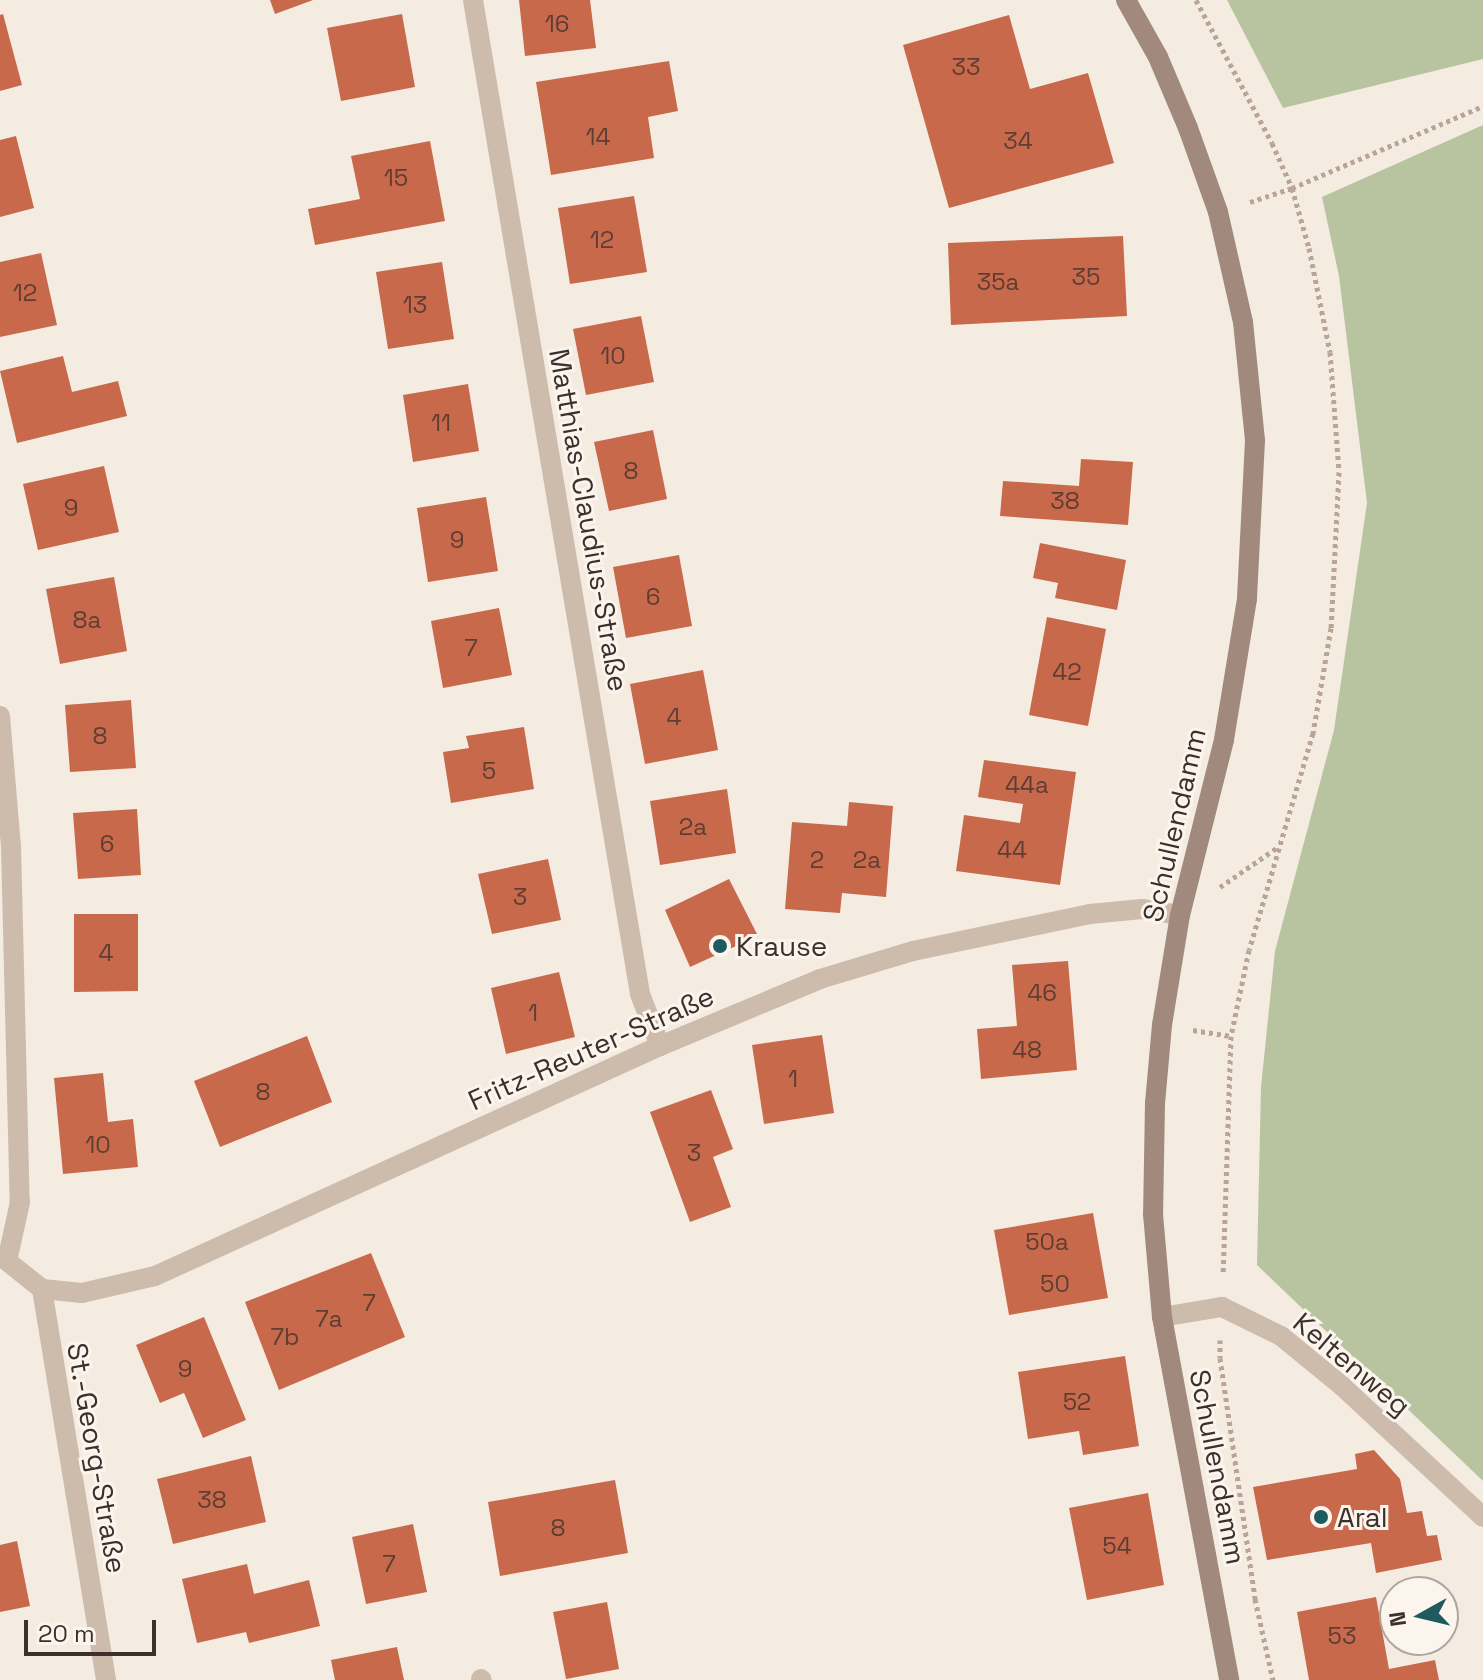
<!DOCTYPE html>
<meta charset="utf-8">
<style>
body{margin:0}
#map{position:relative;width:1483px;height:1680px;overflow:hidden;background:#f4ebe1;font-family:"Space Grotesk",sans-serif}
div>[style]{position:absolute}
.green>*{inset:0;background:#b8c4a0}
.building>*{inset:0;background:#c8694b}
.path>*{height:5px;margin-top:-2.5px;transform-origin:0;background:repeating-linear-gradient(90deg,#b9a596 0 4px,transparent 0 8px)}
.street>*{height:20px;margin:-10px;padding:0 10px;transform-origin:10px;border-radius:10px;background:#cdbbac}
.secondary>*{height:20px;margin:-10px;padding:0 10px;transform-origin:10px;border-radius:10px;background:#a18a7d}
.dots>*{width:22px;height:22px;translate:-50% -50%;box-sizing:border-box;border:4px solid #fbf5ee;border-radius:50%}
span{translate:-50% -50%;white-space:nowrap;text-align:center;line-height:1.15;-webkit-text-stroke:6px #fbf5ee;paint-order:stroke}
.number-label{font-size:24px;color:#5e3e33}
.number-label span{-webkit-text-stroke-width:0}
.street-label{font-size:28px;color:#3b302b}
.poi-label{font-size:28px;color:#3b302b}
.left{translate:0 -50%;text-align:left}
.north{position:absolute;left:1379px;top:1576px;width:80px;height:80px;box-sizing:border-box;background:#fbf5ee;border:2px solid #aea6a0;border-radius:50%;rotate:262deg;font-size:22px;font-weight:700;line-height:32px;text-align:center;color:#3b302b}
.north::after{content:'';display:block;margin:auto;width:28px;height:36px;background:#1f5a5e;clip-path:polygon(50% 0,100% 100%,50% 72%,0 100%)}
.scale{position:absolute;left:24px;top:1620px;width:132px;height:36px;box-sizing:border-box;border:4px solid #3b302b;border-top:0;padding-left:10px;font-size:24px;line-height:28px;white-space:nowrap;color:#3b302b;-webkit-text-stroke:6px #fbf5ee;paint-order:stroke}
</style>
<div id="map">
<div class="green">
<i style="clip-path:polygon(1227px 0,1483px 0,1483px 59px,1283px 108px)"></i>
<i style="clip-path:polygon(1483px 125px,1483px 1481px,1257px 1265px,1261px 1087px,1275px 951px,1334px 730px,1367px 503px,1339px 276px,1322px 197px)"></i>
</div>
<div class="building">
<i style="clip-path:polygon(270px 0,313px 0,275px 14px)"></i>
<i style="clip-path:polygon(519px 0,590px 0,596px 48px,525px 56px)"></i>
<i style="clip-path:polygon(3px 14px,22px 85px,0 91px,0 15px)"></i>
<i style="clip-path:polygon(402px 14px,415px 87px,341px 101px,327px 28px)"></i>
<i style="clip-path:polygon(1009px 15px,1030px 89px,1088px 73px,1114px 163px,949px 208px,903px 45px)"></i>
<i style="clip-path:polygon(669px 61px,678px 111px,648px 117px,654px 158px,551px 175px,536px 82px)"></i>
<i style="clip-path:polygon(16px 136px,34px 208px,0 217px,0 140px)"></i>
<i style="clip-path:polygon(430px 141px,445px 221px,315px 245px,308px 209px,360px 199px,351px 156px)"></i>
<i style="clip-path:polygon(634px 196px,647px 272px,570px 284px,558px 208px)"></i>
<i style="clip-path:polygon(1123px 236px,1127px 316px,951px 325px,948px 243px)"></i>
<i style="clip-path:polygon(41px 253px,57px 325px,0 337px,0 262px)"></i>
<i style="clip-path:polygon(442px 262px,454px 339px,388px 349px,376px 272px)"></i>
<i style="clip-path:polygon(641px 316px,654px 382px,586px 395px,573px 329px)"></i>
<i style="clip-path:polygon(63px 356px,72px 392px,118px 381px,127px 416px,17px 443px,0 371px)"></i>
<i style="clip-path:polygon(468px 384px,479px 451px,413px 462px,403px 395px)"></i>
<i style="clip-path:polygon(653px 430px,667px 499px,609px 511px,594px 442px)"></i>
<i style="clip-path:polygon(1081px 459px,1133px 462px,1128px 525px,1000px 516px,1003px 481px,1079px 486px)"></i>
<i style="clip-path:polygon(104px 466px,119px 532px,38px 550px,23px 484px)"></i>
<i style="clip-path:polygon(486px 497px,498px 571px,428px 582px,417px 508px)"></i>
<i style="clip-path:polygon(1040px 543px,1126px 560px,1117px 610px,1055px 598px,1058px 583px,1033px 578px)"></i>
<i style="clip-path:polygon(679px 555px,692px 626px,626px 638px,613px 567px)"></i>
<i style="clip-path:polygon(114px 577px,127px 651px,60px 664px,46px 589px)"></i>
<i style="clip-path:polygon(499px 608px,512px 675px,443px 688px,431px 621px)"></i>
<i style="clip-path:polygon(1047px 617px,1106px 629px,1088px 726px,1029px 715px)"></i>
<i style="clip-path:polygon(703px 670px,718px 750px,645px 764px,630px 684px)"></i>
<i style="clip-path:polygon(131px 700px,136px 768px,70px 772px,65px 705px)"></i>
<i style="clip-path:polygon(524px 727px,534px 789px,451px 803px,443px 752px,469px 748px,466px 736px)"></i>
<i style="clip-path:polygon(984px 760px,1076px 772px,1060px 885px,956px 871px,964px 815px,1020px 823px,1023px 804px,978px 797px)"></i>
<i style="clip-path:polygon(727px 789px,736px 853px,660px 865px,650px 801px)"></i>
<i style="clip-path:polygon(849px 802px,893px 806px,886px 897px,842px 893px,840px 913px,785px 909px,792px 822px,847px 826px)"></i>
<i style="clip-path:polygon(137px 809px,141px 875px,78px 879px,73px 813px)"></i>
<i style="clip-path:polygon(548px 859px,561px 920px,492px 934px,478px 874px)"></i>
<i style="clip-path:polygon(729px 879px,758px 936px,690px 967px,665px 910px)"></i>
<i style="clip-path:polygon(74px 914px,138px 914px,138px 991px,74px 992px)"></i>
<i style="clip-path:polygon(1068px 961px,1077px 1070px,981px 1079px,977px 1029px,1017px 1026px,1012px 965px)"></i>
<i style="clip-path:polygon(559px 972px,575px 1037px,506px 1054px,491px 988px)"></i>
<i style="clip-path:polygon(822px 1035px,834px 1113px,764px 1124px,752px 1045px)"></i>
<i style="clip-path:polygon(307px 1036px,332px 1102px,220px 1147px,194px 1081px)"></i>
<i style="clip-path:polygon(103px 1073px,108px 1122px,133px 1119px,138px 1167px,63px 1174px,54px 1078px)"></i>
<i style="clip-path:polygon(711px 1090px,733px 1149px,713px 1157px,731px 1207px,690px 1222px,650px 1112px)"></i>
<i style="clip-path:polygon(1093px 1213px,1108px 1298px,1009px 1315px,994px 1230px)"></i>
<i style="clip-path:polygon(371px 1253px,405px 1337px,279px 1390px,245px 1302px)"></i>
<i style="clip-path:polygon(204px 1317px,246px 1420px,203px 1438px,184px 1393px,160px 1403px,136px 1345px)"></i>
<i style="clip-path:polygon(1125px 1356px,1139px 1446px,1083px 1455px,1079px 1431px,1028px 1439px,1018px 1372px)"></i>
<i style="clip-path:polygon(1374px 1450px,1400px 1479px,1407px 1513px,1422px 1511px,1427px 1536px,1437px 1535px,1442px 1560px,1376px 1573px,1371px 1543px,1267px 1560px,1253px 1487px,1357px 1469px,1355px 1454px)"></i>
<i style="clip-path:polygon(251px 1456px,266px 1522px,173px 1544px,157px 1479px)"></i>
<i style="clip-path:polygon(615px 1480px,628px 1553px,500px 1576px,488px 1502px)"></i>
<i style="clip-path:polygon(1148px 1493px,1164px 1585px,1087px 1600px,1069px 1508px)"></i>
<i style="clip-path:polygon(413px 1524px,427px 1592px,366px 1604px,352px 1537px)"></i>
<i style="clip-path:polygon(17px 1541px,30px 1606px,0 1612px,0 1545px)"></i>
<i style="clip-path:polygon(247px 1564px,254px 1594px,309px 1580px,320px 1626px,249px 1643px,246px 1632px,197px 1643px,182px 1579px)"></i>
<i style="clip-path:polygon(1376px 1597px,1389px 1669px,1435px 1660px,1439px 1680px,1309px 1680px,1297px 1612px)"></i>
<i style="clip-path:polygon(607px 1602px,619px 1669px,566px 1679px,553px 1612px)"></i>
<i style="clip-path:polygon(397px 1647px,404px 1680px,335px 1680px,331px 1660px)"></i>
</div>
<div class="path">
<i style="left:1196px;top:0;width:162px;rotate:62deg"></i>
<i style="left:1272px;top:143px;width:49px;rotate:66deg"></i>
<i style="left:1292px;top:188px;width:62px;rotate:74.2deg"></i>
<i style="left:1309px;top:248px;width:106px;rotate:78.6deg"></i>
<i style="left:1330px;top:352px;width:120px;rotate:85.7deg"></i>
<i style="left:1339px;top:472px;width:156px;rotate:92.9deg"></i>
<i style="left:1331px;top:628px;width:107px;rotate:99.7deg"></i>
<i style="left:1313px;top:733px;width:226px;rotate:106.4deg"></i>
<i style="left:1249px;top:950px;width:88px;rotate:101.8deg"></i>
<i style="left:1231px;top:1036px;width:238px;rotate:91.9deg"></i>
<i style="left:1250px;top:202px;width:44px;rotate:-18.4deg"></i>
<i style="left:1292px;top:188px;width:208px;rotate:-23.2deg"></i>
<i style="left:1220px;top:887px;width:70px;rotate:-34.6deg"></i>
<i style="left:1193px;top:1030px;width:38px;rotate:9deg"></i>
<i style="left:1220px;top:1340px;width:18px;rotate:90deg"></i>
<i style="left:1220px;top:1358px;width:244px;rotate:81.7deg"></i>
<i style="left:1255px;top:1599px;width:83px;rotate:77.5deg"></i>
</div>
<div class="street">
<i style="left:473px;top:0;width:1008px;rotate:80.46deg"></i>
<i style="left:640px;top:994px;width:56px;rotate:69deg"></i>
<i style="left:0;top:716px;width:130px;rotate:85.2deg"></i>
<i style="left:11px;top:846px;width:356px;rotate:88.6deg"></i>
<i style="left:20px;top:1202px;width:60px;rotate:102.4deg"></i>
<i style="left:7px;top:1261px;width:45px;rotate:38.7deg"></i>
<i style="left:42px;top:1289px;width:396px;rotate:80.7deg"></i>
<i style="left:42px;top:1289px;width:40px;rotate:5.7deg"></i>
<i style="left:82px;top:1293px;width:75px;rotate:-13.1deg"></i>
<i style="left:155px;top:1276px;width:555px;rotate:-24.49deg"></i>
<i style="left:660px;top:1046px;width:173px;rotate:-22.7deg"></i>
<i style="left:820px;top:979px;width:97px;rotate:-16.8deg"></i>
<i style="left:913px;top:951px;width:181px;rotate:-11.8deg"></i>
<i style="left:1090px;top:914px;width:52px;rotate:-5.5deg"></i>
<i style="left:1142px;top:909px;width:38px;rotate:9deg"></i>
<i style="left:1162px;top:1317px;width:61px;rotate:-9.5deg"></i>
<i style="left:1222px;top:1307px;width:66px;rotate:26.2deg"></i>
<i style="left:1281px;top:1336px;width:79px;rotate:39.3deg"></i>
<i style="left:1342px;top:1386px;width:192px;rotate:42.9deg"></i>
<i style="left:481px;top:1679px;width:1px;rotate:45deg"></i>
</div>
<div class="secondary">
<i style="left:1126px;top:0;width:65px;rotate:60.7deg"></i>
<i style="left:1158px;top:57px;width:77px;rotate:67.1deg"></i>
<i style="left:1188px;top:128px;width:89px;rotate:70.3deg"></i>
<i style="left:1218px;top:212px;width:113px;rotate:77.2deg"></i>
<i style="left:1243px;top:322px;width:119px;rotate:84.2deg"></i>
<i style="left:1255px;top:440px;width:159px;rotate:92.9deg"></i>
<i style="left:1247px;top:599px;width:143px;rotate:99.3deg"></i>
<i style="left:1224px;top:740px;width:180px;rotate:104.1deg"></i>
<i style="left:1180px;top:915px;width:111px;rotate:99.3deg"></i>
<i style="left:1162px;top:1025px;width:78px;rotate:95.1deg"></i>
<i style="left:1155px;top:1103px;width:111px;rotate:91deg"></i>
<i style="left:1153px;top:1214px;width:103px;rotate:85deg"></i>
<i style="left:1162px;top:1317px;width:369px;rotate:79.5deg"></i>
</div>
<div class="dots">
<i style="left:720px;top:946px;background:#1f5a5e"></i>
<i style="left:1321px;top:1517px;background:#1f5a5e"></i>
</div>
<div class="number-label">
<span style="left:557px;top:24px">16</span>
<span style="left:966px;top:67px">33</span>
<span style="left:598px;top:137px">14</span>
<span style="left:1018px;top:141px">34</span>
<span style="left:396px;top:178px">15</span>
<span style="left:602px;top:240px">12</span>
<span style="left:1086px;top:277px">35</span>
<span style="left:998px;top:282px">35a</span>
<span style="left:25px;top:293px">12</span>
<span style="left:415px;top:305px">13</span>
<span style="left:613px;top:356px">10</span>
<span style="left:441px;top:423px">11</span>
<span style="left:631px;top:471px">8</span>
<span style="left:1065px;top:501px">38</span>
<span style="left:71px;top:508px">9</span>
<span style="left:457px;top:540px">9</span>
<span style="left:653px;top:597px">6</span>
<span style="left:87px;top:620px">8a</span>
<span style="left:471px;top:648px">7</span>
<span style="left:1067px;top:672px">42</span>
<span style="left:674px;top:717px">4</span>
<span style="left:100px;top:736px">8</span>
<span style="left:489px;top:771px">5</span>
<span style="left:1027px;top:785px">44a</span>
<span style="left:693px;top:827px">2a</span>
<span style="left:107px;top:844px">6</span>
<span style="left:1012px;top:850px">44</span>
<span style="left:817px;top:860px">2</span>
<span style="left:867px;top:860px">2a</span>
<span style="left:520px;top:897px">3</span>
<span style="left:106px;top:953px">4</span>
<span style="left:1042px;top:993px">46</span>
<span style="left:533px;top:1013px">1</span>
<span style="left:1027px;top:1050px">48</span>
<span style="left:793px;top:1079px">1</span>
<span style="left:263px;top:1092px">8</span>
<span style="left:98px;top:1145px">10</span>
<span style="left:694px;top:1153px">3</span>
<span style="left:1047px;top:1242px">50a</span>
<span style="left:1055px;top:1284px">50</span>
<span style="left:369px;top:1303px">7</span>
<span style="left:329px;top:1319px">7a</span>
<span style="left:285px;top:1337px">7b</span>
<span style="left:185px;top:1369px">9</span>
<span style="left:1077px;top:1402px">52</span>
<span style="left:212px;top:1500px">38</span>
<span style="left:558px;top:1528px">8</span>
<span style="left:1117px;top:1546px">54</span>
<span style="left:389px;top:1564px">7</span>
<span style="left:1342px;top:1636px">53</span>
</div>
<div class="street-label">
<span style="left:589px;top:520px;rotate:80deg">Matthias-Claudius-Straße</span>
<span style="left:1174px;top:825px;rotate:-77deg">Schullendamm</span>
<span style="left:591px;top:1048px;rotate:-24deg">Fritz-Reuter-Straße</span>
<span style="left:1352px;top:1364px;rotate:40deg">Keltenweg</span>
<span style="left:97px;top:1458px;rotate:80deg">St.-Georg-Straße</span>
<span style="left:1218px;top:1467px;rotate:79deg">Schullendamm</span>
</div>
<div class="poi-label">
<span class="left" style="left:736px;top:946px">Krause</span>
<span class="left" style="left:1337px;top:1517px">Aral</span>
</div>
<div class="north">N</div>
<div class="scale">20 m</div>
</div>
